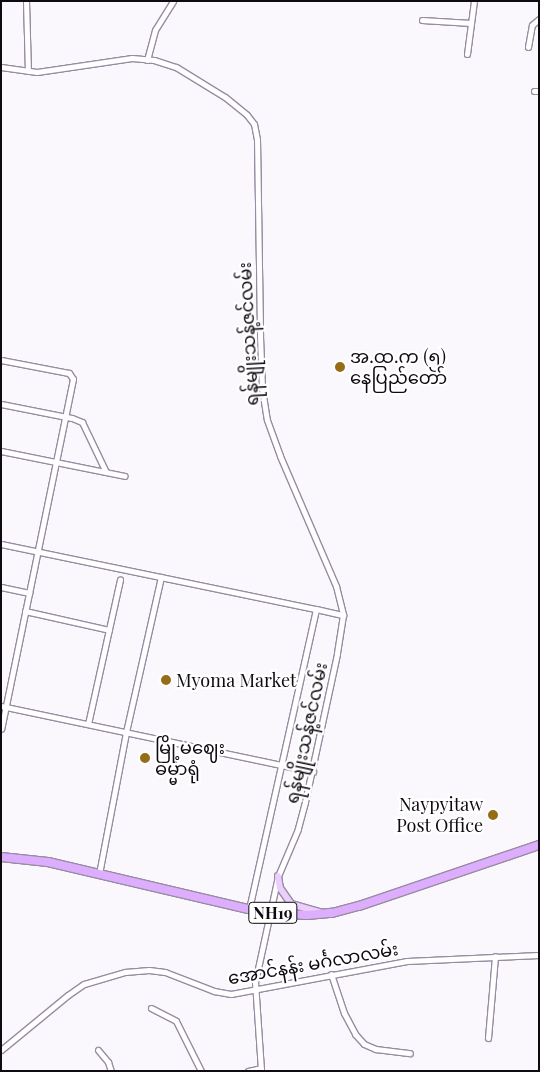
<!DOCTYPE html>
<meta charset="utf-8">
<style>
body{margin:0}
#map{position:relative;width:540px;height:1072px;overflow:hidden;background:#fbf8fd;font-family:"Playfair Display","Noto Sans Myanmar",serif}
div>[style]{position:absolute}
.roads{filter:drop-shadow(1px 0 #988ba2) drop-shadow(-1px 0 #988ba2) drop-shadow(0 1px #988ba2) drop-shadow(0 -1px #988ba2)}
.minor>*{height:5px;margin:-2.5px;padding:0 2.5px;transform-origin:2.5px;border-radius:2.5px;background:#fff}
.major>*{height:6px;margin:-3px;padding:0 3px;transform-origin:3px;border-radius:3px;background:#ebcefe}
.highway>*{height:8px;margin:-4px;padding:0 4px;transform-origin:4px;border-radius:4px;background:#ddaefe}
.dots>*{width:14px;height:14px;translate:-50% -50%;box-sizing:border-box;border:2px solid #fff;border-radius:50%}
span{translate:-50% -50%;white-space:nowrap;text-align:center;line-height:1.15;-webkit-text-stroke:4.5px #fff;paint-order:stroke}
.shield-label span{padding:1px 4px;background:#fff;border:1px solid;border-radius:4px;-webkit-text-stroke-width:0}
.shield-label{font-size:16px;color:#0f0a12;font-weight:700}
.street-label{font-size:18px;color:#0f0a12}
.poi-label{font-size:18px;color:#0f0a12}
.left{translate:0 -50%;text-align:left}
.right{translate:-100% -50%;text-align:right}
.frame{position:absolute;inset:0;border:2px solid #0f0a12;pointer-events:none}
</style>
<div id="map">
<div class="roads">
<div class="minor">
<i style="left:26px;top:1px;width:70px;rotate:88.4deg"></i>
<i style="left:422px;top:20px;width:49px;rotate:3.5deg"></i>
<i style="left:528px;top:47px;width:22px;rotate:-80deg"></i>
<i style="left:532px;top:25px;width:9px;rotate:-41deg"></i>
<i style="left:467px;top:54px;width:53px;rotate:-82.5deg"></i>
<i style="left:147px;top:60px;width:31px;rotate:-75deg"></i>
<i style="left:155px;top:30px;width:34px;rotate:-58deg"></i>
<i style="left:1px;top:67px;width:36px;rotate:8deg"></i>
<i style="left:37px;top:72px;width:96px;rotate:-8.4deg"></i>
<i style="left:132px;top:58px;width:22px;rotate:5deg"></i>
<i style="left:154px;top:60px;width:23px;rotate:18deg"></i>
<i style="left:176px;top:67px;width:57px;rotate:31.5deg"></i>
<i style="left:225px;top:97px;width:28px;rotate:39deg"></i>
<i style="left:247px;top:115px;width:11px;rotate:52deg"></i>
<i style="left:254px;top:124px;width:15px;rotate:79deg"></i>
<i style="left:257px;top:139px;width:197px;rotate:89.1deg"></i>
<i style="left:260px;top:336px;width:53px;rotate:87.8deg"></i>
<i style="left:262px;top:389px;width:31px;rotate:81deg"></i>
<i style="left:267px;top:420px;width:38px;rotate:70deg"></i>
<i style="left:280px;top:456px;width:142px;rotate:66.7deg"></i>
<i style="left:336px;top:586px;width:30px;rotate:76deg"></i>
<i style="left:343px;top:615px;width:39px;rotate:99deg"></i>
<i style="left:337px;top:654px;width:151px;rotate:102.2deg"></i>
<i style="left:305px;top:802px;width:28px;rotate:105deg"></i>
<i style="left:298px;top:829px;width:51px;rotate:113.1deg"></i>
<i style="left:278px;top:876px;width:108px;rotate:102.2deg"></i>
<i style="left:255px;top:982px;width:89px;rotate:86.1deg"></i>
<i style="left:534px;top:91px;width:5px"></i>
<i style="left:1px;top:360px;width:69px;rotate:10.8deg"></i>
<i style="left:69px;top:373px;width:7px;rotate:56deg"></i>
<i style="left:73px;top:379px;width:357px;rotate:101.6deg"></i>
<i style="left:1px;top:404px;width:72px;rotate:11.2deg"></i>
<i style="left:72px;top:418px;width:11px;rotate:22deg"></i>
<i style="left:82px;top:422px;width:55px;rotate:64.4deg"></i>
<i style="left:1px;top:451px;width:126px;rotate:11.4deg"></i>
<i style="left:1px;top:544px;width:322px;rotate:11.7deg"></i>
<i style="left:1px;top:587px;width:29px;rotate:12deg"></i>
<i style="left:25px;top:611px;width:86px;rotate:12.7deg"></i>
<i style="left:1px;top:706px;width:319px;rotate:11.9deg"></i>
<i style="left:88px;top:724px;width:148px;rotate:-77.5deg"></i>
<i style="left:99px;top:874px;width:145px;rotate:-79.2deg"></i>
<i style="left:126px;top:732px;width:159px;rotate:-77.3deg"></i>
<i style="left:249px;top:909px;width:307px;rotate:-77.4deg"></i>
<i style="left:316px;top:609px;width:28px;rotate:13deg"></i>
<i style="left:331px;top:974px;width:41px;rotate:71.6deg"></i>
<i style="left:344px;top:1013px;width:24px;rotate:62deg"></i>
<i style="left:355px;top:1034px;width:13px;rotate:48deg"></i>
<i style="left:364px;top:1044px;width:13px;rotate:23deg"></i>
<i style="left:376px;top:1049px;width:34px;rotate:7deg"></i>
<i style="left:151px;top:1008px;width:28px;rotate:27deg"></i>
<i style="left:176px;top:1021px;width:56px;rotate:63.4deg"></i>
<i style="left:488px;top:1038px;width:82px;rotate:-85.1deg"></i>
<i style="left:1px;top:1050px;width:87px;rotate:-39.4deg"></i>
<i style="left:68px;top:995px;width:19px;rotate:-35deg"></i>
<i style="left:84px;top:984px;width:43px;rotate:-16.3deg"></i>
<i style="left:125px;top:972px;width:24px;rotate:-5deg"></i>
<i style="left:149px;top:970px;width:16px;rotate:7deg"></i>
<i style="left:165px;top:972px;width:53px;rotate:21.2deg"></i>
<i style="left:214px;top:991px;width:17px;rotate:10deg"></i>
<i style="left:231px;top:994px;width:179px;rotate:-10.6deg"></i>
<i style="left:407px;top:961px;width:132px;rotate:-2.6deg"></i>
<i style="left:98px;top:1050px;width:16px;rotate:50deg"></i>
<i style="left:108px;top:1062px;width:9px;rotate:72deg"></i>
<i style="left:248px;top:1071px;width:13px;rotate:-13deg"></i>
</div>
<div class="major">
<i style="left:278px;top:876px;width:12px;rotate:81deg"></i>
<i style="left:280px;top:888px;width:19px;rotate:55deg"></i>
<i style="left:291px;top:904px;width:29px;rotate:16deg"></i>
</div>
<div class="highway">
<i style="left:1px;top:857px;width:47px;rotate:6.1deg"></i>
<i style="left:48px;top:862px;width:206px;rotate:13.2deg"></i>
<i style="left:249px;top:909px;width:21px;rotate:11deg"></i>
<i style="left:270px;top:913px;width:37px;rotate:3deg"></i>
<i style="left:307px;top:915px;width:25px;rotate:-5deg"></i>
<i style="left:332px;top:913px;width:28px;rotate:-15deg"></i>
<i style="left:359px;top:906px;width:190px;rotate:-18.7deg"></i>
</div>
</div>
<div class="dots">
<i style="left:340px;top:367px;background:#966c17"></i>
<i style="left:166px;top:680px;background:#966c17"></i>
<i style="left:145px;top:758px;background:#966c17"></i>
<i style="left:493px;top:815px;background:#966c17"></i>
</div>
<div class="shield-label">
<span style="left:273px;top:913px">NH19</span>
</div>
<div class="street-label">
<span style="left:248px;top:334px;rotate:-93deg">ရန်မျိုးသန့်ဇင်လမ်း</span>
<span style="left:306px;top:733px;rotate:-78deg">ရန်မျိုးသန့်ဇင်လမ်း</span>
<span style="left:313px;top:963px;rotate:-10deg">အောင်နန်း မင်္ဂလာလမ်း</span>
</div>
<div class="poi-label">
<span class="left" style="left:350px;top:367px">အ.ထ.က (၅)<br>နေပြည်တော်</span>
<span class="left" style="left:176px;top:680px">Myoma Market</span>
<span class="left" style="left:155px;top:758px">မြို့မဈေး<br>ဓမ္မာရုံ</span>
<span class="right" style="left:483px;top:815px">Naypyitaw<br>Post Office</span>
</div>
<div class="frame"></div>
</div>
